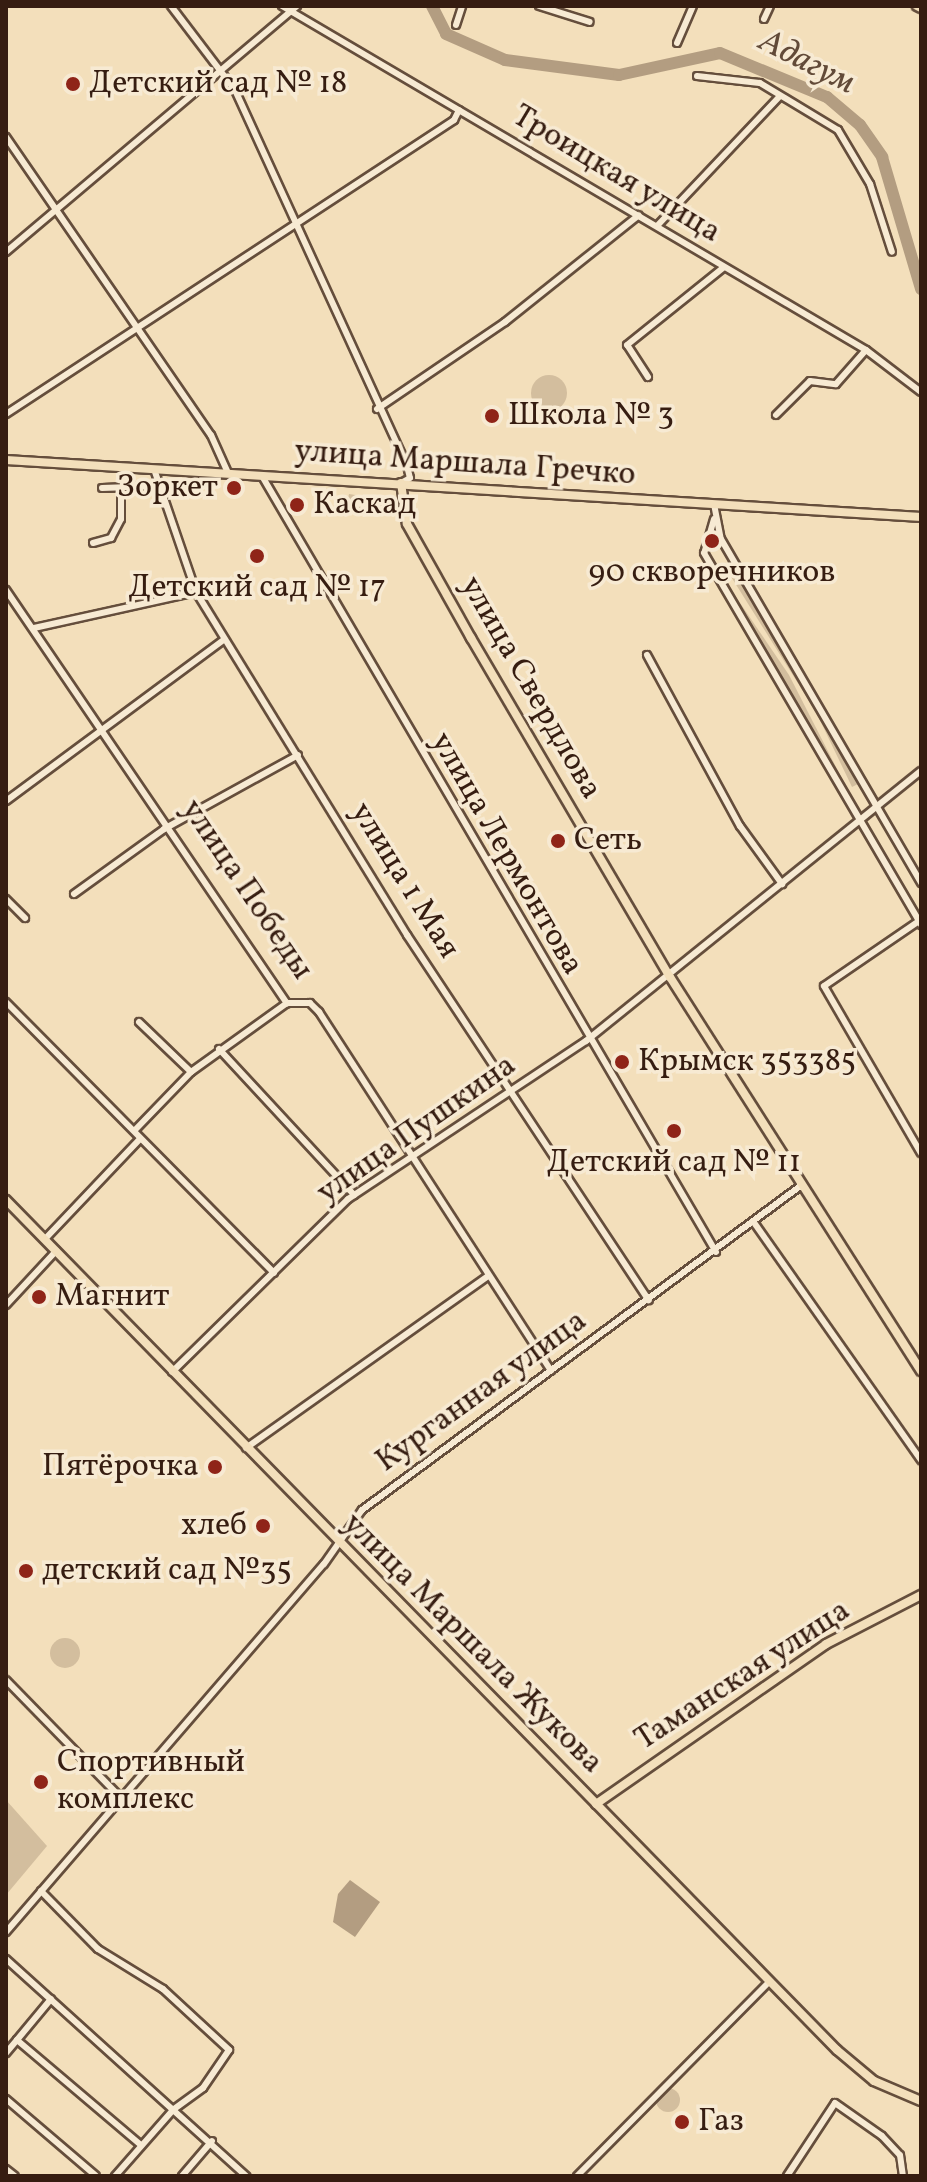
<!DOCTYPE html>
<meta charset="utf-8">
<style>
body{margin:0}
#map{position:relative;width:927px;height:2182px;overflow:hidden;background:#f3dfbb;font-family:Vollkorn,serif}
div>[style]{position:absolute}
.green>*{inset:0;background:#d3be9e}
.round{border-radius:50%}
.water>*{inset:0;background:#b39d81}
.river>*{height:12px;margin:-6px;padding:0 6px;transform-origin:6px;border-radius:6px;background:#b39d81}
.roads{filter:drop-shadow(2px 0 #654e3c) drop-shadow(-2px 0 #654e3c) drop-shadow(0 2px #654e3c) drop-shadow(0 -2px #654e3c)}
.minor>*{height:6px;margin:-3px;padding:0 3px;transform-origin:3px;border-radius:3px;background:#f7ead3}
.major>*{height:8px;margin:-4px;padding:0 4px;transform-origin:4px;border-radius:4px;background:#f3dfbb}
.dots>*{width:22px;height:22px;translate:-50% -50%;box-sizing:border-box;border:4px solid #f7ead3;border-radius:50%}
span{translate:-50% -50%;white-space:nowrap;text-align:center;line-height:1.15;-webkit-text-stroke:7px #f7ead3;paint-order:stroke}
.poi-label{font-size:32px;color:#361d11}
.left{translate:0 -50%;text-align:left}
.right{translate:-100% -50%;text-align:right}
.street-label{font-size:32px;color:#361d11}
.water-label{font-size:34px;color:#624a38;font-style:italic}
.frame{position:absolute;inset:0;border:8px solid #361d11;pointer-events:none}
</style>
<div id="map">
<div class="green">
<i class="round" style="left:531px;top:375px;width:36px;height:36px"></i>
<i style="clip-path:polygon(349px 494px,393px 501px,398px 516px,346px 508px)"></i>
<i style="clip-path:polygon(729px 558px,730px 560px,860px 783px,852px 787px,816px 712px,725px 567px)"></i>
<i style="clip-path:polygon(715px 566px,789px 675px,857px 808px,855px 807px)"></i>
<i class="round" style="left:50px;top:1638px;width:30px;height:30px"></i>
<i style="clip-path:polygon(6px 1800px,47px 1846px,6px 1895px)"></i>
<i class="round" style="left:656px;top:2088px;width:24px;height:24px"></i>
</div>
<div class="water">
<i style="clip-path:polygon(350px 1880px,380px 1902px,355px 1937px,333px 1922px,338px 1894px)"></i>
</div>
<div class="river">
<i style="left:432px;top:6px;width:31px;rotate:63deg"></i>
<i style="left:446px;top:34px;width:64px;rotate:23.8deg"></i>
<i style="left:505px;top:60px;width:115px;rotate:7.5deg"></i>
<i style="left:619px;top:75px;width:103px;rotate:-12.3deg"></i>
<i style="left:720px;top:53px;width:116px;rotate:22.4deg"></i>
<i style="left:827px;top:97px;width:43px;rotate:40.3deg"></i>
<i style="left:860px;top:125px;width:39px;rotate:55deg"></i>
<i style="left:882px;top:157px;width:138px;rotate:73.5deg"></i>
</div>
<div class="roads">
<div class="minor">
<i style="left:171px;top:6px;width:106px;rotate:52.7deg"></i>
<i style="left:235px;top:90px;width:413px;rotate:65.4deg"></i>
<i style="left:407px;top:466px;width:12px;rotate:76deg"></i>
<i style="left:410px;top:478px;width:10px;rotate:151deg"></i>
<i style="left:282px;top:6px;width:678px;rotate:30.5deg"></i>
<i style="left:866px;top:350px;width:69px;rotate:37.4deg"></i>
<i style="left:539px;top:6px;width:53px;rotate:17.4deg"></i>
<i style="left:764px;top:19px;width:14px;rotate:-65deg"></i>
<i style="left:456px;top:25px;width:20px;rotate:-72deg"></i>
<i style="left:677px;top:43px;width:40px;rotate:-66.6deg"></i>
<i style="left:697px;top:76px;width:63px;rotate:6.3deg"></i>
<i style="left:760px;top:83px;width:91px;rotate:31.1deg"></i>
<i style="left:838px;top:130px;width:63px;rotate:59.3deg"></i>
<i style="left:870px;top:184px;width:71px;rotate:72.1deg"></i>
<i style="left:6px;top:137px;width:362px;rotate:55.5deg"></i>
<i style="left:211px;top:435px;width:42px;rotate:65.9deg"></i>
<i style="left:657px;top:226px;width:179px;rotate:-46.6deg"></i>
<i style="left:6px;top:252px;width:381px;rotate:-40.2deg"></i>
<i style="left:648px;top:377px;width:38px;rotate:-123deg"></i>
<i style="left:627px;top:345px;width:124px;rotate:-38.8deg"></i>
<i style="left:377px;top:409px;width:155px;rotate:-34.2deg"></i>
<i style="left:505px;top:322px;width:171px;rotate:-38.6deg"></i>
<i style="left:6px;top:414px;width:536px;rotate:-33.27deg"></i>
<i style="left:454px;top:120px;width:11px;rotate:-63deg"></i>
<i style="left:776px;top:415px;width:48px;rotate:-45deg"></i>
<i style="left:810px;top:381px;width:26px;rotate:7deg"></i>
<i style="left:836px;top:384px;width:45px;rotate:-48.6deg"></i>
<i style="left:154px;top:469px;width:130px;rotate:71.1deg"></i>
<i style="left:196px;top:592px;width:403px;rotate:58.4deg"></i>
<i style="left:407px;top:935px;width:438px;rotate:56.5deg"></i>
<i style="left:262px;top:476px;width:899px;rotate:59.67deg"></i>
<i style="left:102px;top:488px;width:57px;rotate:-2deg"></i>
<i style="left:714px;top:504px;width:36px;rotate:79deg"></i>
<i style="left:721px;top:539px;width:398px;rotate:59.8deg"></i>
<i style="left:714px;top:519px;width:35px;rotate:106deg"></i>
<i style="left:704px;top:553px;width:431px;rotate:59.7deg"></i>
<i style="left:93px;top:543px;width:19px;rotate:-16deg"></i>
<i style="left:111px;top:538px;width:21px;rotate:-62deg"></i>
<i style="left:121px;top:519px;width:31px;rotate:-90deg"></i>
<i style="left:6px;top:590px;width:500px;rotate:55.8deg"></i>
<i style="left:34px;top:628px;width:166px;rotate:-12.5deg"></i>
<i style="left:647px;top:655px;width:195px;rotate:61.5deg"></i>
<i style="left:740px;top:826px;width:72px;rotate:54.1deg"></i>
<i style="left:6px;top:801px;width:272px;rotate:-36.5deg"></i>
<i style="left:74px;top:894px;width:111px;rotate:-35.8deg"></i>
<i style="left:164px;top:829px;width:153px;rotate:-28.9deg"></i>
<i style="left:6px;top:899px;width:27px;rotate:45deg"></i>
<i style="left:919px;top:921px;width:115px;rotate:145.6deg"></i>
<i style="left:824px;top:986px;width:193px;rotate:59.9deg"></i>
<i style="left:6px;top:1002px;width:381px;rotate:45.3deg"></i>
<i style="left:287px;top:1003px;width:23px"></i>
<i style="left:310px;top:1003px;width:13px;rotate:45deg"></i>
<i style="left:319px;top:1012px;width:427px;rotate:57.1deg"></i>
<i style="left:139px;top:1022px;width:72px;rotate:43.9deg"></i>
<i style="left:219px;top:1049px;width:199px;rotate:47.2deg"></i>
<i style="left:135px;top:1130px;width:81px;rotate:-46deg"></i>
<i style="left:191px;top:1072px;width:118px;rotate:-35.7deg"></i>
<i style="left:755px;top:1224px;width:289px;rotate:54.9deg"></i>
<i style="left:45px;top:1239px;width:137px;rotate:-46.5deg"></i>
<i style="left:6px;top:1305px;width:74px;rotate:-47.2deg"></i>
<i style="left:172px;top:1372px;width:247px;rotate:-44.5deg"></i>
<i style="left:348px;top:1199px;width:286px;rotate:-33.6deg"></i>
<i style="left:586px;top:1041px;width:430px;rotate:-38.9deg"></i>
<i style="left:246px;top:1448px;width:297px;rotate:-35.4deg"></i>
<i style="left:6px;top:1680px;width:163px;rotate:45.7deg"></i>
<i style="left:41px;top:1891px;width:81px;rotate:45.5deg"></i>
<i style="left:98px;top:1949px;width:76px;rotate:31.6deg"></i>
<i style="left:163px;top:1989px;width:90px;rotate:42.7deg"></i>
<i style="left:229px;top:2050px;width:46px;rotate:124.4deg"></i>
<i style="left:203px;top:2088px;width:37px;rotate:144deg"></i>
<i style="left:173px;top:2110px;width:88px;rotate:131.3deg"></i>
<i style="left:6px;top:1932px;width:486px;rotate:-49.2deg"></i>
<i style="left:324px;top:1564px;width:66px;rotate:-54.9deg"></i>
<i style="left:362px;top:1510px;width:548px;rotate:-36.47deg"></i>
<i style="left:6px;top:1959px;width:324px;rotate:42.1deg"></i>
<i style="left:51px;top:1999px;width:53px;rotate:129.7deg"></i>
<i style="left:17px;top:2040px;width:162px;rotate:40.3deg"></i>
<i style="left:6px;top:2053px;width:17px;rotate:-50deg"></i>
<i style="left:6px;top:2099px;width:118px;rotate:40.5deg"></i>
<i style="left:6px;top:2169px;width:11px;rotate:38deg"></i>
<i style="left:182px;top:2176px;width:46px;rotate:-49.4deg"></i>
<i style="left:577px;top:2176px;width:274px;rotate:-45.3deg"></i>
<i style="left:787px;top:2176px;width:87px;rotate:-56.7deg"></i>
<i style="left:835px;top:2103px;width:57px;rotate:35.1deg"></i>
<i style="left:882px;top:2136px;width:26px;rotate:47deg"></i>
<i style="left:900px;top:2155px;width:21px;rotate:82deg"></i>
</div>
<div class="major">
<i style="left:917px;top:6px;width:4px;rotate:27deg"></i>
<i style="left:6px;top:460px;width:917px;rotate:3.56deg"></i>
<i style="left:401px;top:483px;width:41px;rotate:81.7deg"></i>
<i style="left:407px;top:524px;width:131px;rotate:60.7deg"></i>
<i style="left:471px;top:638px;width:393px;rotate:59.6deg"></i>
<i style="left:670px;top:977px;width:467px;rotate:57.5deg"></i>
<i style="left:6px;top:1200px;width:1189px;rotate:45.65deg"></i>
<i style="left:837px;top:2050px;width:48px;rotate:40deg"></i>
<i style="left:874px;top:2081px;width:51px;rotate:23.1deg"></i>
<i style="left:596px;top:1804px;width:280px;rotate:-34.8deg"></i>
<i style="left:826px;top:1644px;width:107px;rotate:-27.3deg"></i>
</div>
</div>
<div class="dots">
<i style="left:73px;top:84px;background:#8f2418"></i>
<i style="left:492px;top:416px;background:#8f2418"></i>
<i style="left:234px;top:488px;background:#8f2418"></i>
<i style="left:297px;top:505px;background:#8f2418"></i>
<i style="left:712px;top:541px;background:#8f2418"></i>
<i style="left:257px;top:556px;background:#8f2418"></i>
<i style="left:558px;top:841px;background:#8f2418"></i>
<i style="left:622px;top:1062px;background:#8f2418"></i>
<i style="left:674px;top:1131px;background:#8f2418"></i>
<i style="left:39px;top:1297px;background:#8f2418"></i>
<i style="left:215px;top:1467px;background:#8f2418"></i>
<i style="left:263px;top:1526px;background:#8f2418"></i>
<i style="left:26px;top:1571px;background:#8f2418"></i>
<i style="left:41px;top:1782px;background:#8f2418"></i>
<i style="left:682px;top:2122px;background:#8f2418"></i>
</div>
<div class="poi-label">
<span class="left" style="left:89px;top:84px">Детский сад № 18</span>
<span class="left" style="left:508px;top:416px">Школа № 3</span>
<span class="right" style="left:218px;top:488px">Зоркет</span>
<span class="left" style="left:313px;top:505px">Каскад</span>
<span style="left:712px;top:573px">90 скворечников</span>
<span style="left:257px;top:588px">Детский сад № 17</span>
<span class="left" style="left:574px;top:841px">Сеть</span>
<span class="left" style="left:638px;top:1062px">Крымск 353385</span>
<span style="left:674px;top:1163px">Детский сад № 11</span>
<span class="left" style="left:55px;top:1297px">Магнит</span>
<span class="right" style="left:199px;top:1467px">Пятёрочка</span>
<span class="right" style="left:247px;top:1526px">хлеб</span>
<span class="left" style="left:42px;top:1571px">детский сад №35</span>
<span class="left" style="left:57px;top:1782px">Спортивный<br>комплекс</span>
<span class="left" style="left:698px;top:2122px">Газ</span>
</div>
<div class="street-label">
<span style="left:616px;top:175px;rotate:31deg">Троицкая улица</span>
<span style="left:465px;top:464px;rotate:4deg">улица Маршала Гречко</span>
<span style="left:530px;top:688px;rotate:60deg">улица Свердлова</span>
<span style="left:506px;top:854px;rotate:60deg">улица Лермонтова</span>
<span style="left:404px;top:881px;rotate:58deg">улица 1 Мая</span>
<span style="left:246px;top:890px;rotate:56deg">улица Победы</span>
<span style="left:417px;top:1130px;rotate:-35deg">улица Пушкина</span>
<span style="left:482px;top:1392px;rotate:-36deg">Курганная улица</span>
<span style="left:472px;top:1644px;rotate:45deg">улица Маршала Жукова</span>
<span style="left:743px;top:1676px;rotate:-33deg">Таманская улица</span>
</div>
<div class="water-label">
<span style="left:807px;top:63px;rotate:27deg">Адагум</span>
</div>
<div class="frame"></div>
</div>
